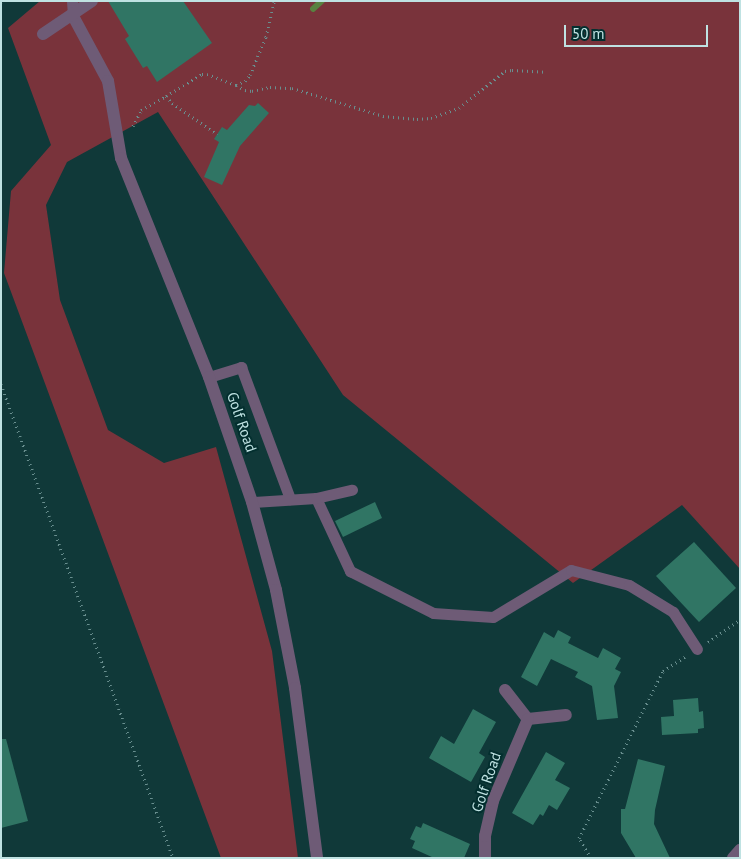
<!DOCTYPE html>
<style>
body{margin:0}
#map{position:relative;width:741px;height:859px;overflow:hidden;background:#103939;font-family:"PT Sans",sans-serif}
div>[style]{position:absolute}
.green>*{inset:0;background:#79333b}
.stream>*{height:5.5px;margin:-2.75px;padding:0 2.75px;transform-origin:2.75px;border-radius:2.75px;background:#588240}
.building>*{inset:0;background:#307564}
.path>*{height:3px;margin-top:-1.5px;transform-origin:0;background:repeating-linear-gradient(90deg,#698f8f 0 1px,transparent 0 5px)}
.lane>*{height:11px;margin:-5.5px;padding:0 5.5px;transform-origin:5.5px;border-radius:5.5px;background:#6e5b76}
.street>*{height:12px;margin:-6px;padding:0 6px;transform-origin:6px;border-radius:6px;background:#6e5b76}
span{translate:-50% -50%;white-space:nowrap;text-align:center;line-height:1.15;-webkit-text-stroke:4px #032f2f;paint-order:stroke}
.street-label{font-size:15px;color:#bfe2e2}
.frame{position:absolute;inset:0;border:2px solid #bfe2e2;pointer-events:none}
.scale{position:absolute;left:564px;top:25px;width:144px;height:22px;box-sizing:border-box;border:2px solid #bfe2e2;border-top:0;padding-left:6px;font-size:15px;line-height:18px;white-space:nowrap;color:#bfe2e2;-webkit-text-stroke:4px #032f2f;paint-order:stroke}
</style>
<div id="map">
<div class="green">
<i style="clip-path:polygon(40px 1px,740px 1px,740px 569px,682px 505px,573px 583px,343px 395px,158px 112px,67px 162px,46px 205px,60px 300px,108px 430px,164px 463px,216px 447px,272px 651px,298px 858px,221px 858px,4px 273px,11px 191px,51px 145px,8px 28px)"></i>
</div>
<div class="stream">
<i style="left:313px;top:9px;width:12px;rotate:-42deg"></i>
</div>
<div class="building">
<i style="clip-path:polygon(108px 1px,183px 1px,212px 43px,157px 82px,147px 66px,143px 68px,125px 39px,129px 36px)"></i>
<i style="clip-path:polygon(258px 103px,269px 113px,240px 146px,222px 185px,204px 177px,219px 142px,214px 139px,222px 127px,227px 130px,249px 105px,255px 106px)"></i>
<i style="clip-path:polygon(375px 502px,382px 518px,343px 537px,335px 521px)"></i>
<i style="clip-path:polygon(694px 542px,736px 588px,699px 622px,656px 576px)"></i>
<i style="clip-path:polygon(558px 630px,571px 637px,568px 643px,598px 658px,603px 648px,621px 658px,615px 669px,621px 672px,614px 686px,618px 718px,597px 720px,592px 686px,575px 677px,578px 672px,551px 659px,537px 686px,521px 677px,544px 632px,554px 638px)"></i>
<i style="clip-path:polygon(698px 698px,699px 712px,703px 711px,704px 728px,698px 729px,698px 733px,662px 735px,661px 717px,674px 716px,673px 700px)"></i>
<i style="clip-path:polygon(473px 709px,496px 722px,479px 753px,485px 757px,471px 782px,429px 758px,441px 736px,454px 744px)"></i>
<i style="clip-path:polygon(1px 739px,6px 739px,28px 821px,1px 828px)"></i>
<i style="clip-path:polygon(546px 752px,565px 763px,555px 780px,570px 788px,557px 810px,549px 805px,543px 816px,540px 814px,533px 825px,512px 813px)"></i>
<i style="clip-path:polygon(638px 759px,665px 766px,655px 810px,654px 824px,670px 858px,636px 858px,621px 833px,621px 809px,625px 809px)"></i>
<i style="clip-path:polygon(423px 823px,470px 844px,464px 858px,434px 858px,412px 848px,415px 841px,410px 839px,416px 826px,421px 828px)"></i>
</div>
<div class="path">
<i style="left:1px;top:2px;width:1px;rotate:-45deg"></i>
<i style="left:236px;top:85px;width:10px;rotate:29deg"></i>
<i style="left:245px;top:90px;width:7px;rotate:8deg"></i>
<i style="left:252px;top:91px;width:18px;rotate:-13deg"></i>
<i style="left:270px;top:87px;width:22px;rotate:3deg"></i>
<i style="left:292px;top:88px;width:95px;rotate:17.1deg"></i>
<i style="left:383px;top:116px;width:34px;rotate:5deg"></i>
<i style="left:417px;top:119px;width:14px;rotate:-4deg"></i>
<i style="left:431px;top:118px;width:30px;rotate:-20deg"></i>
<i style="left:459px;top:108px;width:59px;rotate:-38.8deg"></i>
<i style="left:505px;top:71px;width:7px;rotate:-8deg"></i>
<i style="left:512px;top:70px;width:33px;rotate:3deg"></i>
<i style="left:166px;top:96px;width:42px;rotate:-31.4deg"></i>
<i style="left:202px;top:74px;width:5px"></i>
<i style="left:207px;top:74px;width:31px;rotate:21deg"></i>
<i style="left:236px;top:85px;width:10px;rotate:-24deg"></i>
<i style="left:245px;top:81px;width:8px;rotate:-50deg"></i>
<i style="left:250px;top:75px;width:41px;rotate:-67.2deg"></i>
<i style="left:266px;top:37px;width:36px;rotate:-77deg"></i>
<i style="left:133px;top:126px;width:18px;rotate:-63deg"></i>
<i style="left:141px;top:110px;width:29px;rotate:-29deg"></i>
<i style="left:166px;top:96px;width:9px;rotate:49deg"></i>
<i style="left:172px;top:103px;width:55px;rotate:34.6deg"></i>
<i style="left:1px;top:384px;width:504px;rotate:70.06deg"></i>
<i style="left:708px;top:642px;width:39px;rotate:-35deg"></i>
<i style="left:591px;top:858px;width:23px;rotate:-121deg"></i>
<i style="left:579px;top:838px;width:187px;rotate:-63.3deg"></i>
<i style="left:663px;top:671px;width:27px;rotate:-33deg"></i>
</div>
<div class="lane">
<i style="left:72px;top:1px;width:15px;rotate:86deg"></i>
<i style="left:209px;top:377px;width:34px;rotate:-17deg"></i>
<i style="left:241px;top:367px;width:141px;rotate:69.6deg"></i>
<i style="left:316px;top:498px;width:81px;rotate:65deg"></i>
<i style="left:350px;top:571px;width:93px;rotate:26.8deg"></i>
<i style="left:433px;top:613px;width:60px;rotate:3.8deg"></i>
<i style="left:493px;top:617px;width:91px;rotate:-31.1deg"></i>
<i style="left:571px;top:570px;width:60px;rotate:14.5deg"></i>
<i style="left:629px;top:585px;width:52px;rotate:31.5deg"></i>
<i style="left:673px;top:612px;width:44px;rotate:57deg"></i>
<i style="left:252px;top:502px;width:64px;rotate:-3.6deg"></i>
<i style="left:316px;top:498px;width:37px;rotate:-13deg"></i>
</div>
<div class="street">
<i style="left:73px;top:16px;width:74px;rotate:61.7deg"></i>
<i style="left:108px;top:81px;width:78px;rotate:80.4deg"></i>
<i style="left:121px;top:158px;width:236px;rotate:68.1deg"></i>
<i style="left:209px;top:377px;width:132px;rotate:71deg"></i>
<i style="left:252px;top:502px;width:91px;rotate:74.7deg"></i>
<i style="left:276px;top:590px;width:100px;rotate:79deg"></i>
<i style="left:295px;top:688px;width:171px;rotate:82.6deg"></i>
<i style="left:43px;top:34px;width:59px;rotate:-34deg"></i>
<i style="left:505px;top:690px;width:37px;rotate:52deg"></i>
<i style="left:528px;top:719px;width:38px;rotate:-6deg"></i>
<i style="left:485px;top:858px;width:22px;rotate:-90deg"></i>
<i style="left:485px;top:836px;width:36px;rotate:-77deg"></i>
<i style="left:493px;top:801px;width:89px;rotate:-66.9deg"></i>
<i style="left:733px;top:858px;width:11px;rotate:-49deg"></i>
</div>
<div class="street-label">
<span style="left:242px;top:422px;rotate:71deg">Golf Road</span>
<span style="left:486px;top:782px;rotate:-71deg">Golf Road</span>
</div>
<div class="frame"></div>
<div class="scale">50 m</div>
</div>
